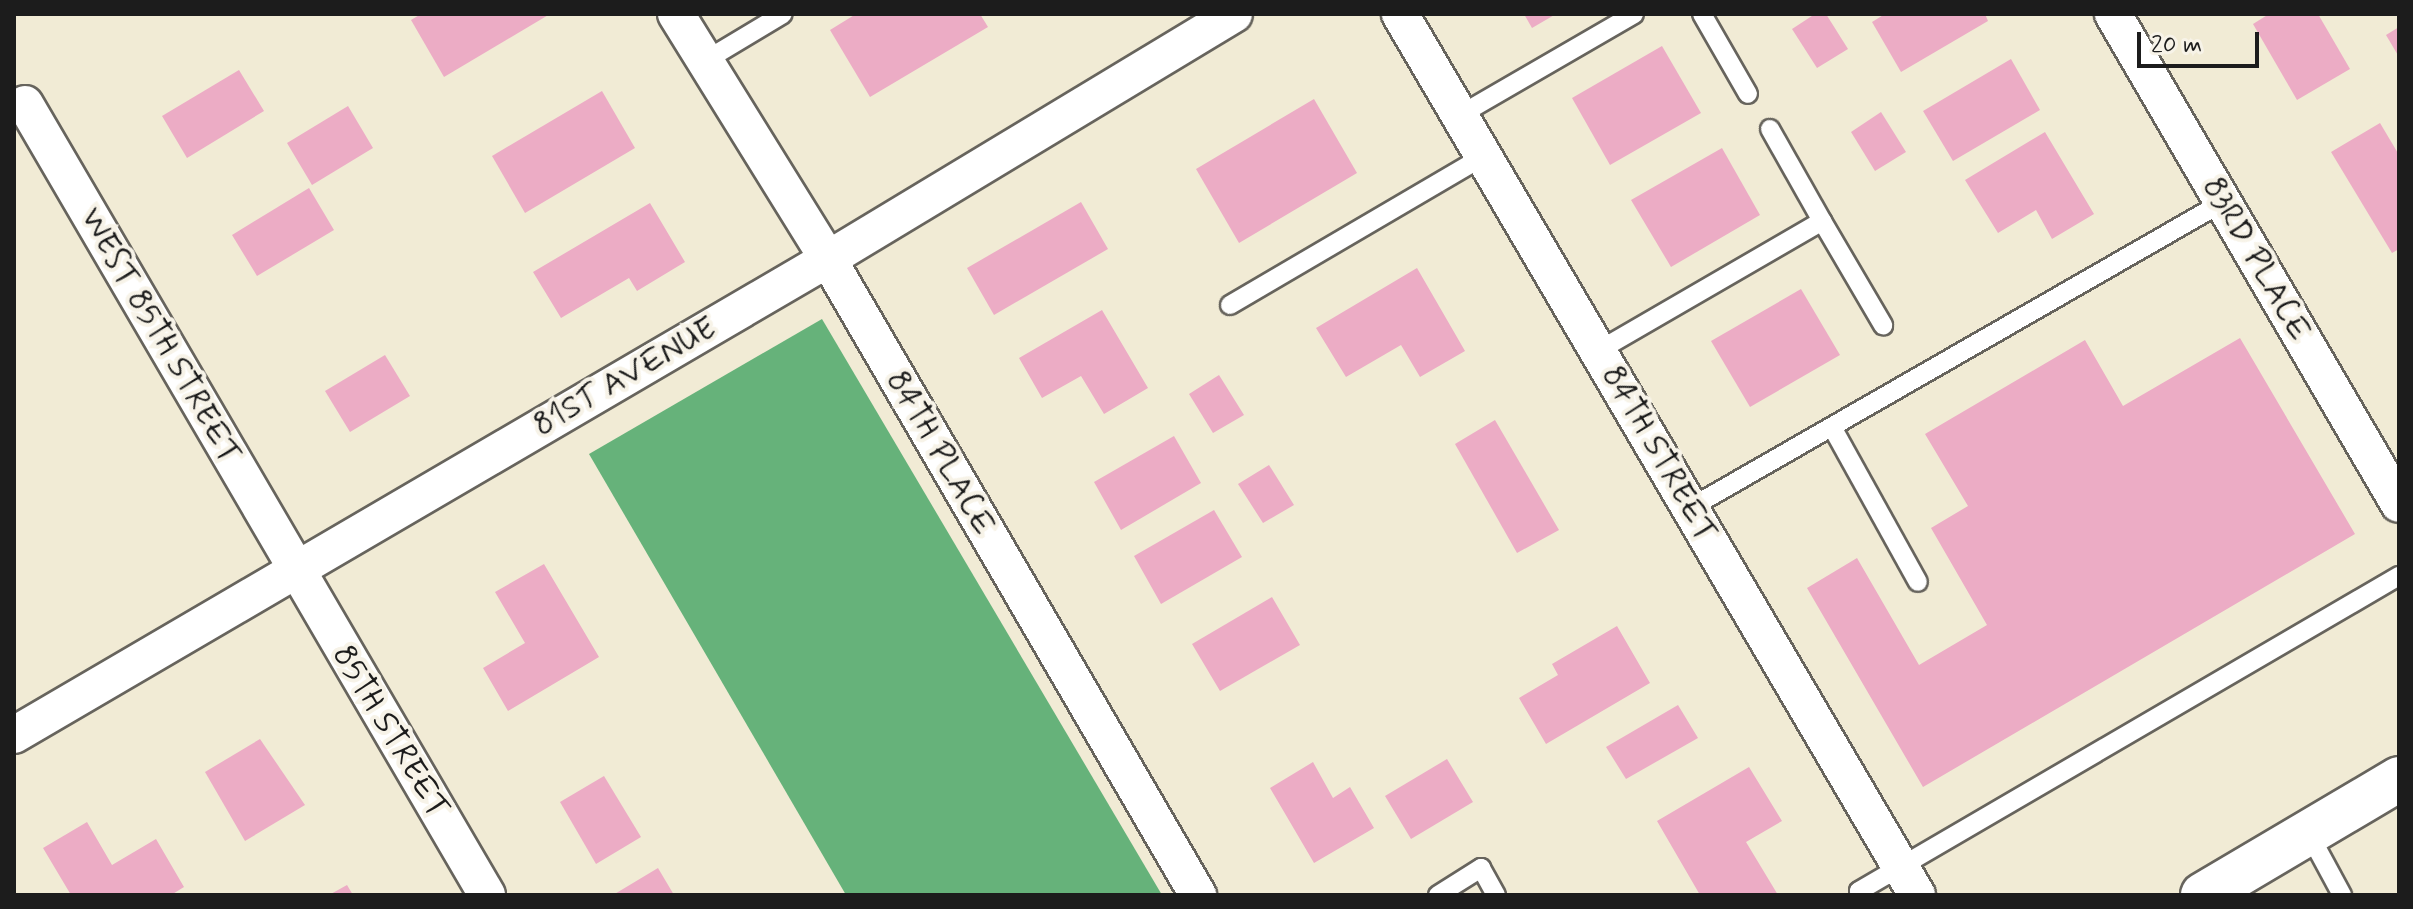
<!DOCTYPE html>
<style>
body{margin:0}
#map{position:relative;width:2413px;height:909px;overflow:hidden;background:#f1ebd5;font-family:Mynerve,sans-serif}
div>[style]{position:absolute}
.forest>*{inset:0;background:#66b27a}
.building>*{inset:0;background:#ecacc5}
.roads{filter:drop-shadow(2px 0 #67645d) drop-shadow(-2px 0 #67645d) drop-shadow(0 2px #67645d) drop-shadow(0 -2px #67645d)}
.service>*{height:18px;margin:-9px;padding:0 9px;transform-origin:9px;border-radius:9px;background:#fff}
.minor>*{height:36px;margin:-18px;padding:0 18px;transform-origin:18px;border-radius:18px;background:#fff}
.tertiary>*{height:44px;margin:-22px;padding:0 22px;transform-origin:22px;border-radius:22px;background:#fff}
span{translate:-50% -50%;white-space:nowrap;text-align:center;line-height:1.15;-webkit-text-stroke:8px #f7f3e8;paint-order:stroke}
.street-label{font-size:32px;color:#1c1c1c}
.frame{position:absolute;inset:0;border:16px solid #1c1c1c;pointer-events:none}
.scale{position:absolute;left:2137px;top:32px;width:122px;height:36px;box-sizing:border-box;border:4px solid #1c1c1c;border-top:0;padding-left:10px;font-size:24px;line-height:28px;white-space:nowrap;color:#1c1c1c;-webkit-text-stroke:6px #f7f3e8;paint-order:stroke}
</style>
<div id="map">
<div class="forest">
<i style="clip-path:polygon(822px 319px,1162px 895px,846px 895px,589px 454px)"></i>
</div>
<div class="building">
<i style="clip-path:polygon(421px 14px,550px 14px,444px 77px,411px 20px)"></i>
<i style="clip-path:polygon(856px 14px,980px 14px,988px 27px,870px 97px,830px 30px)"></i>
<i style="clip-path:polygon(1524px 14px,1556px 14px,1532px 28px)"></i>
<i style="clip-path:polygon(1815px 14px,1826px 14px,1848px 49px,1817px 68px,1792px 29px)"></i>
<i style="clip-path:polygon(1885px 14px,1985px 14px,1988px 21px,1901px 72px,1872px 22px)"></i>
<i style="clip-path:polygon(2269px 14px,2318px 14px,2350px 69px,2297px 100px,2253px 24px)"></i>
<i style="clip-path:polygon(2399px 27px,2399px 57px,2386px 35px)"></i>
<i style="clip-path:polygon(1662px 46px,1701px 113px,1610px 165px,1572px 98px)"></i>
<i style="clip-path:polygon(2011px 59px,2040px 110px,1953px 161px,1923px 111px)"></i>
<i style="clip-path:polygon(239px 70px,264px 111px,187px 158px,162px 116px)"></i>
<i style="clip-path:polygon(602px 91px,635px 148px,525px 213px,492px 156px)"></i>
<i style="clip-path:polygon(1314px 99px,1357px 173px,1239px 243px,1196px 169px)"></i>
<i style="clip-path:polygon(348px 106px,373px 148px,312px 185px,287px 143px)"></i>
<i style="clip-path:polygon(1881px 112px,1906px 152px,1875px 171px,1851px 132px)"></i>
<i style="clip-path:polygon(2380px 123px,2399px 155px,2399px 249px,2392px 253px,2331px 152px)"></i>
<i style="clip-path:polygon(2045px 132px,2094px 214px,2052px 239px,2036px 210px,1998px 233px,1965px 180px)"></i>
<i style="clip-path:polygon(1722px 148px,1760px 215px,1671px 267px,1631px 200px)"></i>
<i style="clip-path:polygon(309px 188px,334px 230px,257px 276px,232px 235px)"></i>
<i style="clip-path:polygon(1081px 202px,1108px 249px,994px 315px,967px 268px)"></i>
<i style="clip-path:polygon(650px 203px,685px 262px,637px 291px,629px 278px,561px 318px,533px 272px)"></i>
<i style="clip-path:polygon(1417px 268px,1465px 351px,1420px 377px,1401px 345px,1346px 377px,1316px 328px)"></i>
<i style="clip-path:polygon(1801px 289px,1840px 355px,1750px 407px,1711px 341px)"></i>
<i style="clip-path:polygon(1102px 310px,1148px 388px,1104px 414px,1081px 376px,1042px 398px,1019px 358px)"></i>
<i style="clip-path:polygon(2240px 338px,2355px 534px,1923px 787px,1807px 588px,1857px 558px,1919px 665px,1987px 625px,1931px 528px,1968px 506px,1925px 434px,2085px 340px,2123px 406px)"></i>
<i style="clip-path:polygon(385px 355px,410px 396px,350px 432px,325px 391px)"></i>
<i style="clip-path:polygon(1219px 375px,1244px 415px,1213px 433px,1189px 394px)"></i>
<i style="clip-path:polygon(1495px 420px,1559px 530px,1517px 553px,1455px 444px)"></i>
<i style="clip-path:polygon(1174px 436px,1201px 483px,1121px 530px,1094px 482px)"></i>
<i style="clip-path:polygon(1269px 465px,1294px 505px,1263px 523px,1238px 484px)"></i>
<i style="clip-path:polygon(1214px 510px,1242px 557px,1161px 604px,1134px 556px)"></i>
<i style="clip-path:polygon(544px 564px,599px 657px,508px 711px,483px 668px,525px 643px,495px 592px)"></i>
<i style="clip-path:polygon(1272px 597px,1300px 645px,1220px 691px,1192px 644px)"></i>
<i style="clip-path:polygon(1617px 626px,1650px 683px,1546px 744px,1519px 698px,1558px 675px,1552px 664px)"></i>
<i style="clip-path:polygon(1678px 705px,1698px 738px,1626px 779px,1606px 747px)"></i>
<i style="clip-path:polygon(260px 739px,305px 805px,245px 841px,205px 772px)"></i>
<i style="clip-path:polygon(1447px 759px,1473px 802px,1411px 839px,1385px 796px)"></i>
<i style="clip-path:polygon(1313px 762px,1333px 798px,1350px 787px,1374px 828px,1314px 863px,1270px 788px)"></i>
<i style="clip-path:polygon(1749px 767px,1782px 821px,1746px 842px,1778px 895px,1700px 895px,1657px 821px)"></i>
<i style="clip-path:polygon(604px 776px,641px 837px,596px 864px,560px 802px)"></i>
<i style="clip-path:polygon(87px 822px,112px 865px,156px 839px,184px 887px,171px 895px,71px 895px,43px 848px)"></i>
<i style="clip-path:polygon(658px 868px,674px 895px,613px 895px)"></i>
<i style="clip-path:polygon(347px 885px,353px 895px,329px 895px)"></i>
</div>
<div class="roads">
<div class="service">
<i style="left:1702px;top:14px;width:92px;rotate:60.1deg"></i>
<i style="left:708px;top:59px;width:87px;rotate:-31deg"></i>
<i style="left:1460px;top:115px;width:201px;rotate:-30.1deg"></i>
<i style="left:1770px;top:129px;width:106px;rotate:60.5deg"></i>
<i style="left:1230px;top:305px;width:294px;rotate:-30.4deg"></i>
<i style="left:1598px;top:351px;width:259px;rotate:-30.1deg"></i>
<i style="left:1822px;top:221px;width:121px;rotate:59.6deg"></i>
<i style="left:1832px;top:427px;width:177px;rotate:61deg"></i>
<i style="left:1690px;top:508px;width:615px;rotate:-29.86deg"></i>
<i style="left:2308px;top:832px;width:72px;rotate:61.6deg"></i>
<i style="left:1438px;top:895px;width:51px;rotate:-32.1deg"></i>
<i style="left:1481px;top:868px;width:31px;rotate:61deg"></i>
<i style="left:1860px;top:895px;width:4px;rotate:-104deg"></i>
<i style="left:1859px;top:891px;width:625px;rotate:-30.26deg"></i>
</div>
<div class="minor">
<i style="left:676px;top:14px;width:288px;rotate:58.2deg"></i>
<i style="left:828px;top:259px;width:736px;rotate:59.81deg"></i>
<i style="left:1400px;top:14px;width:1021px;rotate:59.59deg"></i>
<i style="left:2113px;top:14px;width:567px;rotate:59.73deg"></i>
<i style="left:25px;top:104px;width:916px;rotate:59.71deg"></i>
<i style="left:14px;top:735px;width:943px;rotate:-30.32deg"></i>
<i style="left:828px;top:259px;width:474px;rotate:-31.1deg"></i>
</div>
<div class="tertiary">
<i style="left:2203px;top:895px;width:228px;rotate:-30.6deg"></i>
</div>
</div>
<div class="street-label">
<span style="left:2256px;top:259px;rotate:60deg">83RD PLACE</span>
<span style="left:160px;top:336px;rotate:60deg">WEST 85TH STREET</span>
<span style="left:625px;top:377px;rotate:-30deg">81ST AVENUE</span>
<span style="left:940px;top:453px;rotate:60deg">84TH PLACE</span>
<span style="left:1659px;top:454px;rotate:60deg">84TH STREET</span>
<span style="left:390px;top:732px;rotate:59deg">85TH STREET</span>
</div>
<div class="frame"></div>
<div class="scale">20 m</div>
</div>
